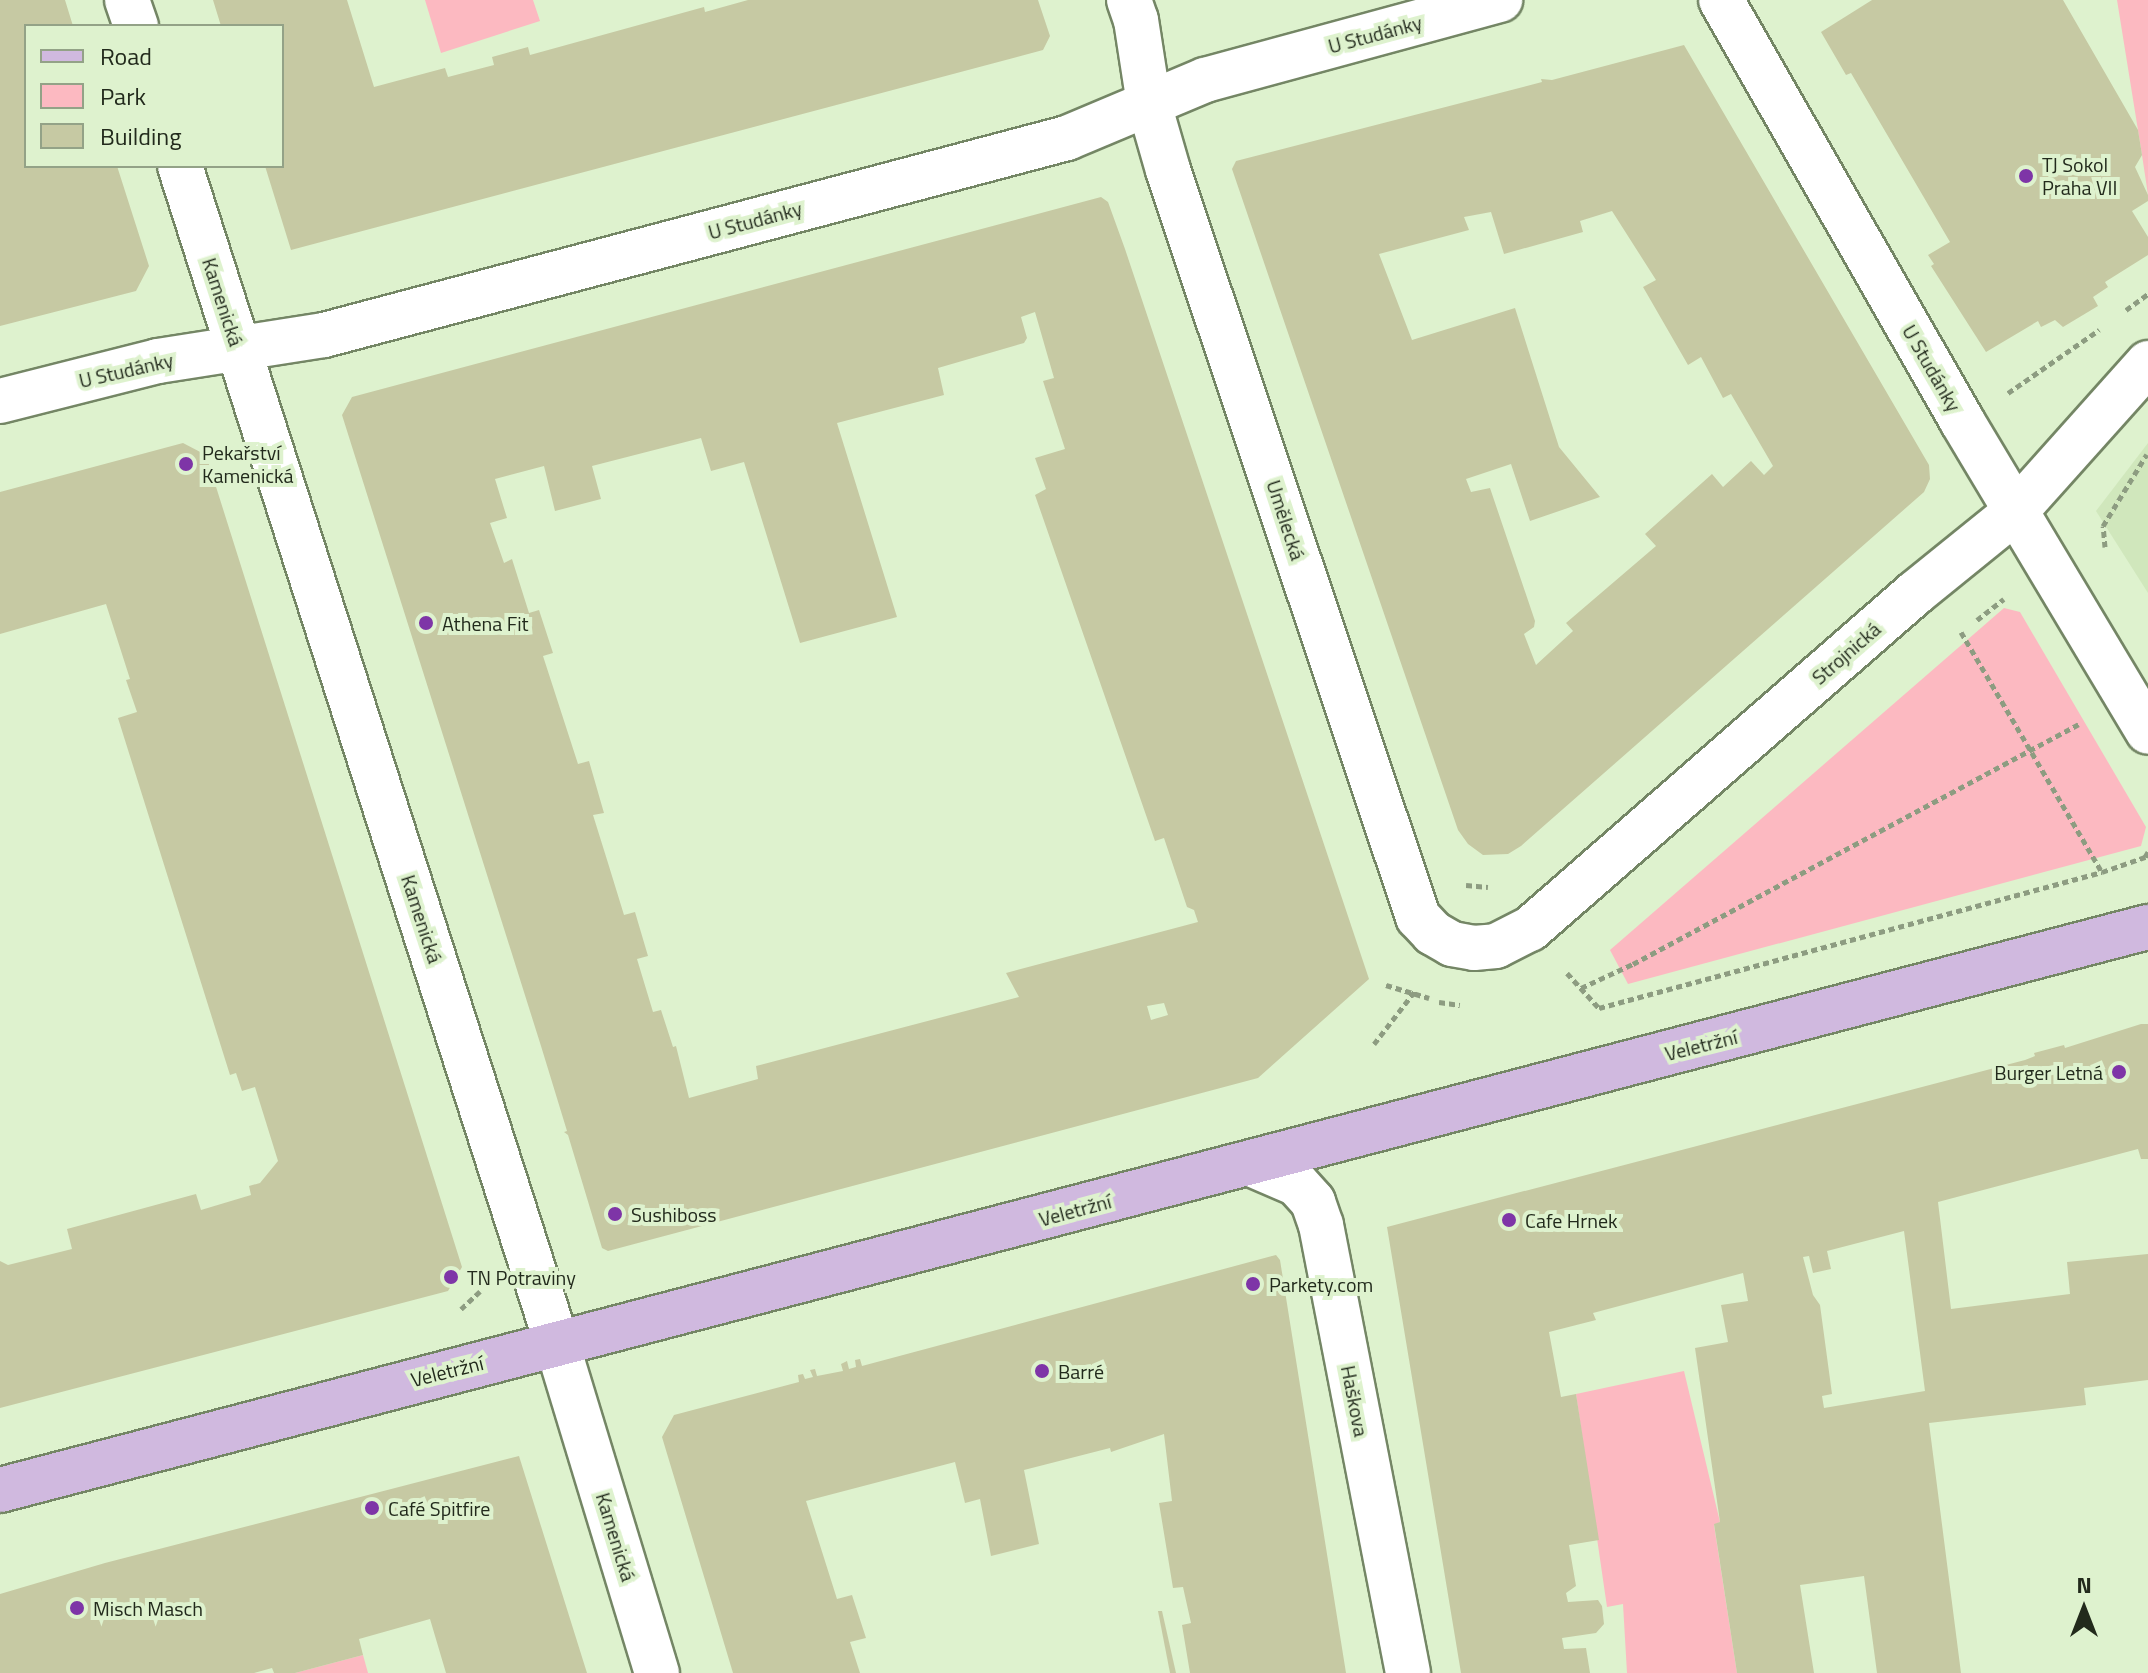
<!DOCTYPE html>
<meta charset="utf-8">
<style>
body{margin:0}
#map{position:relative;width:2148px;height:1673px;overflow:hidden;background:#def2ce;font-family:"Titillium Web",sans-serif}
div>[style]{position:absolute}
.built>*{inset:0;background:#d0e7bc}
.green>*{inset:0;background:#fcb9c1}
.building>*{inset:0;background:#c6c9a3}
.path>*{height:5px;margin-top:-2.5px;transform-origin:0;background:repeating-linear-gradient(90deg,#8d9c81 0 6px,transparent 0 10px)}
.roads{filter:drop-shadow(2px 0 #748665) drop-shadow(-2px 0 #748665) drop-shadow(0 2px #748665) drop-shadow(0 -2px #748665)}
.minor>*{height:44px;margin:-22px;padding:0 22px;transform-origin:22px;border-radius:22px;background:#fff}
.major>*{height:44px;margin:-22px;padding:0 22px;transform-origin:22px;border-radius:22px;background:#d0b9df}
.dots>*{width:22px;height:22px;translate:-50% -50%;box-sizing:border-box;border:4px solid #def2ce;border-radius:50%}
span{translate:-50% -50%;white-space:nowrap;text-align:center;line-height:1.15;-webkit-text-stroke:8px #def2ce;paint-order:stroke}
.street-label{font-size:20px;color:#222a1c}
.poi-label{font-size:20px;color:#222a1c}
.left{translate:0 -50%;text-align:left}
.right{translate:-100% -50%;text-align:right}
.legend{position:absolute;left:24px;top:24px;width:260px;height:144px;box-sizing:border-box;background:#def2ce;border:2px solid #93a287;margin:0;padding:10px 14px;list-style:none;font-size:24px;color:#222a1c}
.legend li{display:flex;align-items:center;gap:16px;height:40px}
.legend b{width:40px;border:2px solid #93a287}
.north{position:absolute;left:2044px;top:1569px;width:80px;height:80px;-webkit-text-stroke:6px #def2ce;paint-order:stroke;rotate:0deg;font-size:22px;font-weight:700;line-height:32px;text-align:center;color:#222a1c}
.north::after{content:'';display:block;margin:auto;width:28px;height:36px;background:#222a1c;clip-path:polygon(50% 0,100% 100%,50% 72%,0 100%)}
</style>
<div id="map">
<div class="built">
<i style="clip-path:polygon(2148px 443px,2148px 593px,2096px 511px)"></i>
</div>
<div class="green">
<i style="clip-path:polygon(425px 0,533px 0,540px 21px,441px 53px)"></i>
<i style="clip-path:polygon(2117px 0,2148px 0,2148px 195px,2142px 155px)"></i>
<i style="clip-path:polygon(2004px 608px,2020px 612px,2146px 827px,2141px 846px,1628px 984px,1610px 950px)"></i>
<i style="clip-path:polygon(1684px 1371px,1720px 1522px,1714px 1525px,1737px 1673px,1627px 1673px,1623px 1604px,1607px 1607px,1576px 1394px)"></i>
<i style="clip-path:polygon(363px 1655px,368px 1673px,295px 1673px)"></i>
</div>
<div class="building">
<i style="clip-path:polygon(0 0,65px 0,73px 26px,26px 26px,26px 166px,117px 166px,149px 266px,136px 291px,0 326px)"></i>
<i style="clip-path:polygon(213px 0,347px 0,374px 87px,445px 68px,448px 77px,494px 65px,492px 57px,528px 47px,530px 55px,704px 7px,705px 12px,748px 0,1038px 0,1050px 36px,1043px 50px,291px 250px,265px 166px,282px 166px,282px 26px,221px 26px)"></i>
<i style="clip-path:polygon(1872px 0,2063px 0,2138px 130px,2142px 155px,2135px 167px,2148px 195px,2148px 201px,2132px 211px,2148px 237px,2148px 255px,2105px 282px,2108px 287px,2093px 297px,2098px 306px,2063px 327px,2055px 320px,2041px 327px,2038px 321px,1986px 352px,1931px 266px,1934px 264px,1928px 255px,1950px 242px,1851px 73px,1846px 75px,1821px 32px)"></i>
<i style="clip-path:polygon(evenodd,1684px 45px,1929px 465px,1930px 479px,1924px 492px,1521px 846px,1508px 854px,1483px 855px,1468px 844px,1458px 830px,1232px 169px,1236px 161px,1542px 82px,1541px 79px,1552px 80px,1684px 45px,1612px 211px,1656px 280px,1643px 287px,1688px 365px,1701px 357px,1723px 398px,1731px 394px,1773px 466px,1764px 475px,1751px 461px,1723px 487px,1712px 474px,1645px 534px,1656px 546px,1566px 623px,1573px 631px,1536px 665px,1524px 634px,1534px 627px,1535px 621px,1490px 488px,1471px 492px,1466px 479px,1511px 464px,1530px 521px,1600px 497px,1559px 447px,1515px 308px,1412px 340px,1379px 254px,1469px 230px,1464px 217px,1491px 212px,1504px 254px,1583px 232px,1580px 221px,1612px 211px)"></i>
<i style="clip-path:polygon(evenodd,1101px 197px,1108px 202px,1125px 249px,1369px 979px,1258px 1078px,608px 1251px,602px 1248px,568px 1135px,564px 1132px,567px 1131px,541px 1046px,342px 415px,352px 397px,1101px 197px,1035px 312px,1054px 378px,1043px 381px,1065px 449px,1035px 458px,1046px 489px,1035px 495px,1155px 841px,1164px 838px,1187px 907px,1194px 910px,1198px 922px,1006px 973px,1019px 997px,756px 1066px,758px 1079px,689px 1098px,676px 1046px,673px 1047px,661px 1010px,653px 1012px,637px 959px,648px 956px,635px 912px,624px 915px,608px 863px,593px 815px,604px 813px,589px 761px,578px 764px,543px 656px,553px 653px,539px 610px,529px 613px,512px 559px,504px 563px,490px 523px,507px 518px,495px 479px,544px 466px,555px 511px,601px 499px,592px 466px,701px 438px,711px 471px,744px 462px,800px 643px,897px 617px,837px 423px,944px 395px,938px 368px,1024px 343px,1027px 338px,1021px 317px,1035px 312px,1101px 197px,1164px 1003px,1168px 1015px,1151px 1020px,1147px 1006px,1164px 1003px)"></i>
<i style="clip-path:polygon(183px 443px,206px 455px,462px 1267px,448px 1291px,0 1408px,0 1261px,8px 1265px,72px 1249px,67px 1229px,196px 1194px,201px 1210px,251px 1195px,249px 1186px,260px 1183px,278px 1161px,255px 1087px,242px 1091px,236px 1073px,230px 1075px,118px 718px,137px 712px,126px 680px,130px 679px,106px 604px,0 634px,0 492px)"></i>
<i style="clip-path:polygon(evenodd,2141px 1024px,2148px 1024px,2148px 1159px,2141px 1159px,2138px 1149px,1938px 1202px,1951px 1309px,2070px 1294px,2067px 1262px,2148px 1254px,2148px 1380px,2084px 1388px,2086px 1405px,1929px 1423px,1961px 1673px,1877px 1673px,1864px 1576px,1800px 1585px,1814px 1673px,1737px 1673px,1714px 1524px,1720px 1522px,1695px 1348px,1728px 1342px,1721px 1305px,1748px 1301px,1743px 1273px,1593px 1313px,1596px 1320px,1549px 1332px,1561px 1397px,1576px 1394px,1599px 1540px,1569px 1545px,1576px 1586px,1566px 1593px,1568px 1602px,1598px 1600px,1602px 1606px,1604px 1624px,1596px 1633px,1562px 1638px,1564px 1649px,1586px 1648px,1590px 1673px,1461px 1673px,1387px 1227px,2025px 1060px,2035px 1056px,2034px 1053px,2064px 1045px,2065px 1048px,2141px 1024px,1904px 1231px,1925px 1391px,1824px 1408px,1822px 1396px,1832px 1394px,1820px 1305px,1813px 1295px,1803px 1257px,1809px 1256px,1813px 1273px,1831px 1269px,1827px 1251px,1904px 1231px)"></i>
<i style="clip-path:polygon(1276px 1255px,1280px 1260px,1346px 1673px,1190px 1673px,1182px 1625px,1191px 1623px,1183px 1587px,1173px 1588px,1159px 1503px,1172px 1501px,1164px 1434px,1111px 1452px,1110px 1448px,1024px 1470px,1039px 1544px,991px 1556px,980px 1499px,965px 1503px,955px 1462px,806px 1501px,837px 1599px,852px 1595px,866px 1638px,850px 1642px,860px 1673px,733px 1673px,662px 1437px,674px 1415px,799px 1382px,798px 1375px,803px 1374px,805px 1379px,813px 1377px,810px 1370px,815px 1369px,817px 1376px,843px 1371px,841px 1364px,847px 1361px,849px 1369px,856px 1367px,855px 1360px,860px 1359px,862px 1366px)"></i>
<i style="clip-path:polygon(519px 1456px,587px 1673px,446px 1673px,430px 1619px,359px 1639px,363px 1655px,295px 1673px,274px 1673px,272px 1668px,254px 1673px,0 1673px,0 1594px,105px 1563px)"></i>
<i style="clip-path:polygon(1158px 1611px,1162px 1611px,1176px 1673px,1170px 1673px)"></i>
</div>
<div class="path">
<i style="left:2126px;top:310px;width:27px;rotate:-36deg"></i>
<i style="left:2008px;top:393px;width:111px;rotate:-34.7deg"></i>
<i style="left:2105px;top:547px;width:21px;rotate:-95deg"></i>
<i style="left:2103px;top:526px;width:84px;rotate:-58.6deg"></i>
<i style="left:1977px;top:620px;width:34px;rotate:-38deg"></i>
<i style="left:1961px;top:632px;width:278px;rotate:59.6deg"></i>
<i style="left:1466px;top:885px;width:22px;rotate:5deg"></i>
<i style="left:1567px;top:973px;width:47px;rotate:47.6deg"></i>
<i style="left:1599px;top:1008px;width:521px;rotate:-15.13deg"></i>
<i style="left:2102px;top:872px;width:46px;rotate:-19.2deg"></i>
<i style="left:2145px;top:857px;width:6px;rotate:-59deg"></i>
<i style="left:1386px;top:985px;width:45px;rotate:16.8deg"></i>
<i style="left:1581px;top:988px;width:57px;rotate:-24.8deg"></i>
<i style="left:1633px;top:964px;width:506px;rotate:-28.29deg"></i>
<i style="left:1439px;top:1002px;width:21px;rotate:8deg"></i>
<i style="left:1374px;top:1044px;width:67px;rotate:-52.3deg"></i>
<i style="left:461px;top:1309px;width:26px;rotate:-43deg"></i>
</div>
<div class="roads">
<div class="minor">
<i style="left:127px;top:0;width:28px;rotate:71deg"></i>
<i style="left:1129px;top:0;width:21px;rotate:71deg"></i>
<i style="left:1136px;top:20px;width:85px;rotate:81.2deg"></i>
<i style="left:1149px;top:104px;width:69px;rotate:73.9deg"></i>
<i style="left:1168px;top:170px;width:788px;rotate:71.5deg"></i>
<i style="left:1418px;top:917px;width:22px;rotate:47deg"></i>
<i style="left:1433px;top:933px;width:22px;rotate:30deg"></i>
<i style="left:1452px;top:944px;width:22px;rotate:10deg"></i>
<i style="left:1474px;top:948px;width:22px;rotate:-5deg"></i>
<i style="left:1496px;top:946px;width:38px;rotate:-27deg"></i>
<i style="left:1530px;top:929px;width:511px;rotate:-41.11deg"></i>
<i style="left:1915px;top:593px;width:129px;rotate:-39deg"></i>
<i style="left:2015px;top:512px;width:200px;rotate:-48.2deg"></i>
<i style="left:1721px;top:0;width:485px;rotate:60.2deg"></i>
<i style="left:1962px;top:421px;width:362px;rotate:59.1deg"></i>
<i style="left:180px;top:166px;width:1237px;rotate:72.25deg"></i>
<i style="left:557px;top:1344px;width:344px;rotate:73.1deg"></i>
<i style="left:0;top:401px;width:163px;rotate:-14.2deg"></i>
<i style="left:158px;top:361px;width:168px;rotate:-8.9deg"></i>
<i style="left:324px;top:335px;width:769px;rotate:-14.85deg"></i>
<i style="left:1067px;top:138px;width:150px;rotate:-22.8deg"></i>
<i style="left:1205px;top:80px;width:306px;rotate:-15.2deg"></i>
<i style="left:1251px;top:1164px;width:50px;rotate:23.5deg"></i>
<i style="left:1297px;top:1184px;width:24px;rotate:48deg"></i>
<i style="left:1313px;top:1202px;width:24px;rotate:71deg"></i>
<i style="left:1321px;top:1225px;width:456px;rotate:79deg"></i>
</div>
<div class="major">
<i style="left:0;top:1490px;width:2221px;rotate:-14.69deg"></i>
</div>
</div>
<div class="dots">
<i style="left:2026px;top:176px;background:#7e35a7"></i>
<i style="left:186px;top:464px;background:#7e35a7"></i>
<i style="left:426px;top:623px;background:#7e35a7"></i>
<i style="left:2119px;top:1072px;background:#7e35a7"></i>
<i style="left:615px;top:1214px;background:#7e35a7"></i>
<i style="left:1509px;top:1220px;background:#7e35a7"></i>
<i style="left:451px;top:1277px;background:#7e35a7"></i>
<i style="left:1253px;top:1284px;background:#7e35a7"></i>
<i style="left:1042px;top:1371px;background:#7e35a7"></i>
<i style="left:372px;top:1508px;background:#7e35a7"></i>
<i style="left:77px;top:1608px;background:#7e35a7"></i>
</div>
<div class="street-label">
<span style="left:1375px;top:34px;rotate:-15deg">U Studánky</span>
<span style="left:755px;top:220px;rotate:-15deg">U Studánky</span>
<span style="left:223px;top:302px;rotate:72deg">Kamenická</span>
<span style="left:1932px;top:368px;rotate:60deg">U Studánky</span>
<span style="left:126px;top:370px;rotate:-13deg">U Studánky</span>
<span style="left:1286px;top:520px;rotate:72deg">Umělecká</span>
<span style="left:1846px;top:653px;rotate:-41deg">Strojnická</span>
<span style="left:422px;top:919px;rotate:72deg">Kamenická</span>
<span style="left:1701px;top:1045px;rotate:-14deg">Veletržní</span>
<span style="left:1075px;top:1210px;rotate:-15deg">Veletržní</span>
<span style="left:447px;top:1371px;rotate:-14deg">Veletržní</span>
<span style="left:1355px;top:1401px;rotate:79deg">Haškova</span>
<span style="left:616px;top:1537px;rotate:73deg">Kamenická</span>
</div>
<div class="poi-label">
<span class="left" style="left:2042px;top:176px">TJ Sokol<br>Praha VII</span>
<span class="left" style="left:202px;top:464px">Pekařství<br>Kamenická</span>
<span class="left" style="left:442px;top:623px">Athena Fit</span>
<span class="right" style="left:2103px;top:1072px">Burger Letná</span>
<span class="left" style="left:631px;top:1214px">Sushiboss</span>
<span class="left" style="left:1525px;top:1220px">Cafe Hrnek</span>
<span class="left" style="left:467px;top:1277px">TN Potraviny</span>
<span class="left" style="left:1269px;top:1284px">Parkety.com</span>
<span class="left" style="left:1058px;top:1371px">Barré</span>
<span class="left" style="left:388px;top:1508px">Café Spitfire</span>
<span class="left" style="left:93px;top:1608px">Misch Masch</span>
</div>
<ul class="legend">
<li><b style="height:10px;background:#d0b9df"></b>Road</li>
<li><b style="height:22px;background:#fcb9c1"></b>Park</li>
<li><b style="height:22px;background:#c6c9a3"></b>Building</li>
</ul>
<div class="north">N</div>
</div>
